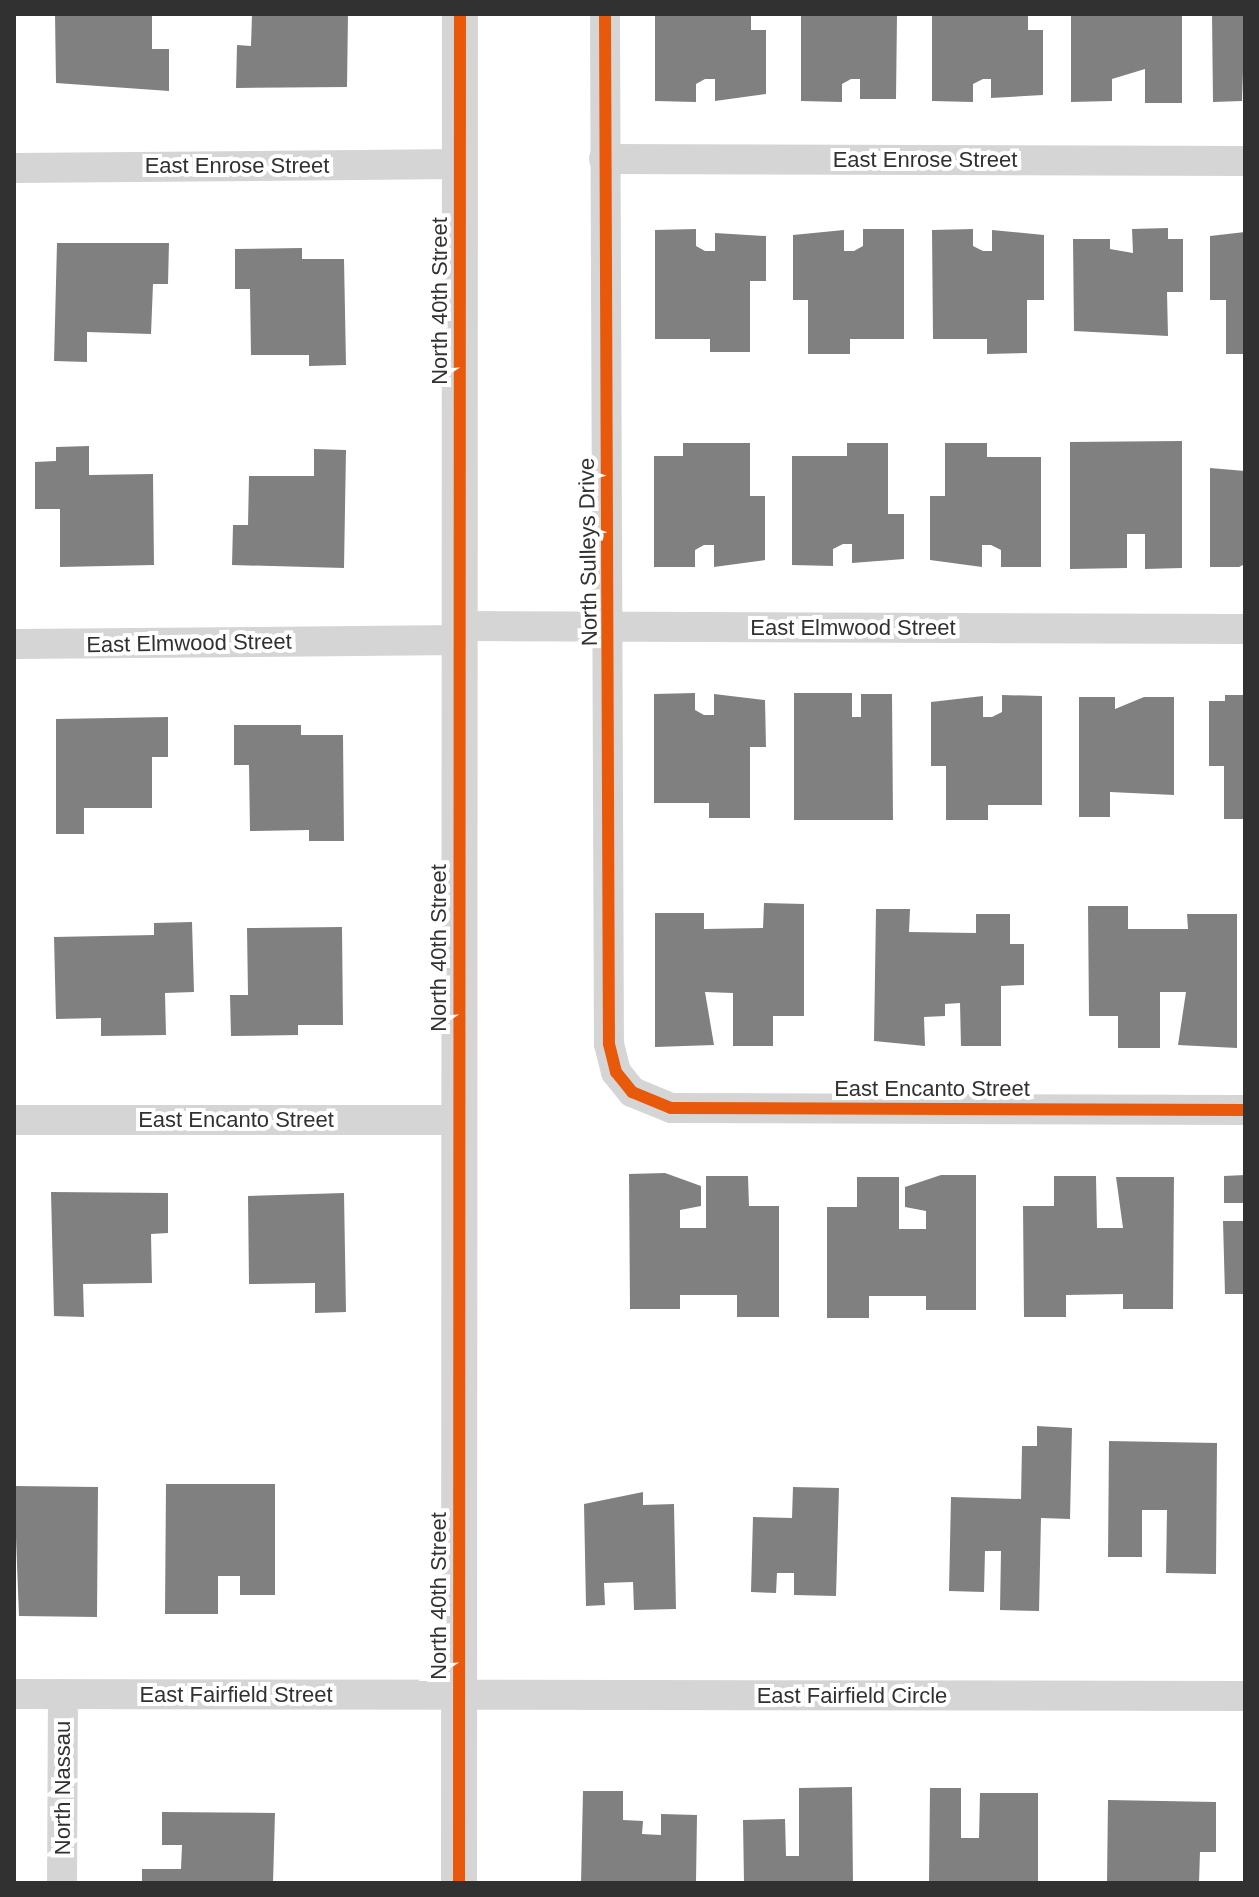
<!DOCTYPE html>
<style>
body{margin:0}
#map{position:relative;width:1259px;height:1897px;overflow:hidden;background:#fff;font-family:Helvetica,sans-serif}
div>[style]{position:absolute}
.building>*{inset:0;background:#808080}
.minor>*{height:30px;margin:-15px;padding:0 15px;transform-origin:15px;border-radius:15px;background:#d5d5d5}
.tertiary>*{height:36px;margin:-18px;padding:0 18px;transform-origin:18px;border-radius:18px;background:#d5d5d5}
.cycleway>*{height:12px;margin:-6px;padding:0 6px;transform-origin:6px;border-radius:6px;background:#e8590c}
span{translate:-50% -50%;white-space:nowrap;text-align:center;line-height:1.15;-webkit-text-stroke:8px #fff;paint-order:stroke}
.street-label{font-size:22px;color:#313131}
.frame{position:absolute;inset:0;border:16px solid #313131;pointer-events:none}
</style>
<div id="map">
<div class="building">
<i style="clip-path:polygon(55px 14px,152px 14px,152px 49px,169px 49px,169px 91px,56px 83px)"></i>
<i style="clip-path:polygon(252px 14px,348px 14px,347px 87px,236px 88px,237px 45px,251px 46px)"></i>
<i style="clip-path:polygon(655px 14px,751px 14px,751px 30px,766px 30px,766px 94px,715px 101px,715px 79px,705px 79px,696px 84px,696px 102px,655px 101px)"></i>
<i style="clip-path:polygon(801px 14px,897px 14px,896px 99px,860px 99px,860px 79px,851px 79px,842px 84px,842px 102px,801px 101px)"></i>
<i style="clip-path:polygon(932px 14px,1028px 14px,1028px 30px,1043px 30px,1043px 95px,991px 98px,991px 79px,983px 79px,973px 84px,973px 102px,932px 101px)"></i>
<i style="clip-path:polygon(1071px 14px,1182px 14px,1182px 103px,1145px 103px,1145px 69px,1112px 79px,1112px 101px,1071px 102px)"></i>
<i style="clip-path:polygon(1212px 14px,1245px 14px,1242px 101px,1213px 102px)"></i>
<i style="clip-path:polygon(1168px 228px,1168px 239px,1183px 239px,1183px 292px,1167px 292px,1168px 336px,1074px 331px,1073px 239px,1110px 239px,1110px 249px,1133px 253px,1132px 229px)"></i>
<i style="clip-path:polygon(696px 229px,696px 246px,705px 251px,715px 251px,715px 233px,766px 236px,766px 281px,750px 281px,750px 352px,710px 352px,710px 339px,655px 339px,655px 230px)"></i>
<i style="clip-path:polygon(863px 229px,904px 229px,904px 339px,850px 339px,850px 354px,808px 354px,808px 300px,793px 300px,793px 235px,844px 230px,844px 251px,854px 251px,863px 246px)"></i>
<i style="clip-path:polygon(973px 229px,973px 246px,983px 251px,992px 251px,992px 230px,1044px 235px,1044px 300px,1027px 300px,1027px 353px,987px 354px,987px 339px,933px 339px,932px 230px)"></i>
<i style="clip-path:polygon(1245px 232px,1245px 354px,1226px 354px,1226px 300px,1210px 300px,1210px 236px)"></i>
<i style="clip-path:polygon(57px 243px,169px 243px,168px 284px,153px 284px,151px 334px,87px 332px,87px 362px,54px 361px)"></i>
<i style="clip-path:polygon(302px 248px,302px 259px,344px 259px,346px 365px,309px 366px,309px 355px,251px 355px,250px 289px,235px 289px,235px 249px)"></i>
<i style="clip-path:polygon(1182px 441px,1182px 568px,1145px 569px,1145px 534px,1127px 534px,1127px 568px,1070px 569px,1070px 442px)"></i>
<i style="clip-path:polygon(683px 443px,750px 443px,750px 496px,765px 496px,765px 560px,714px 567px,714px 545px,704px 545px,695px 550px,695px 567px,654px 567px,654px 456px,683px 456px)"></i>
<i style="clip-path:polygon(847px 443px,888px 443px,888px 514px,904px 514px,904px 559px,852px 563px,852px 544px,843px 544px,833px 549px,833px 566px,792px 565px,792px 456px,847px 456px)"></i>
<i style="clip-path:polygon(945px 443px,987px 443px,987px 457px,1041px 457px,1041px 567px,1001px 567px,1001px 550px,991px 545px,982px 545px,982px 567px,930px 560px,930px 496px,945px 496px)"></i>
<i style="clip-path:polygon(89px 446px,89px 475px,153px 474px,154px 565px,60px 567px,60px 509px,35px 509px,35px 462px,56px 461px,56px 447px)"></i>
<i style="clip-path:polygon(314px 449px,346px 450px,344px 568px,232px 565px,233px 525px,248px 525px,249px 476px,314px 476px)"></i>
<i style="clip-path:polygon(1210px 468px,1245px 471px,1245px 564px,1239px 567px,1210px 567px)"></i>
<i style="clip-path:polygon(695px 693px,695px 710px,704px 715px,714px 715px,714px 694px,765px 700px,766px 747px,750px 747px,750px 818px,709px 818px,709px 803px,654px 803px,654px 694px)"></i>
<i style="clip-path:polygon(794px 693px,852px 693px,852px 717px,861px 717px,861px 694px,892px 694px,893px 820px,794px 820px)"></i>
<i style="clip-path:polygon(1002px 695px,1042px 696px,1042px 805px,988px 805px,988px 820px,946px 820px,946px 766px,931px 766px,931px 702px,983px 696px,983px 717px,992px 717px,1002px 712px)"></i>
<i style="clip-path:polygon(1225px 695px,1245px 695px,1245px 819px,1224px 819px,1224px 766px,1209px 766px,1209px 701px,1225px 701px)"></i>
<i style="clip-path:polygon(1079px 697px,1115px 697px,1115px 709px,1144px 697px,1174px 697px,1174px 795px,1110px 792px,1110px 817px,1079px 817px)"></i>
<i style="clip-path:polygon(168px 717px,168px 757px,152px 757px,152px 808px,84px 808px,84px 834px,56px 834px,56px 719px)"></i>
<i style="clip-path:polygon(234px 725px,301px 725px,301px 735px,343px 735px,344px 841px,309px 841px,309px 830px,250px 831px,249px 765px,234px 765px)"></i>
<i style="clip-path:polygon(764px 903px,804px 904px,804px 1016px,773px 1016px,773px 1046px,733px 1046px,733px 993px,705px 992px,714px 1045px,655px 1047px,655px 913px,704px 913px,704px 929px,763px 928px)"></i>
<i style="clip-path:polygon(1088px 906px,1128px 906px,1128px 929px,1188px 929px,1187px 914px,1237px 914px,1237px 1048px,1178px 1045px,1186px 992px,1160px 992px,1160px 1048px,1118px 1048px,1118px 1016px,1089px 1016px)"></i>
<i style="clip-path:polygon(876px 909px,910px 909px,909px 932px,976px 933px,976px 914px,1010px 914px,1010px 944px,1024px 944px,1024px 985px,1001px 986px,1001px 1046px,961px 1046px,960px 1003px,945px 1004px,945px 1016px,924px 1017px,925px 1046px,874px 1041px)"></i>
<i style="clip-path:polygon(192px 922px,194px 992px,165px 993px,166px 1035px,101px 1036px,101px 1018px,56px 1019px,54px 937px,154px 935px,154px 923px)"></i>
<i style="clip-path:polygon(342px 927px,343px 1025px,298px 1025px,298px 1035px,231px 1036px,230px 995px,248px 995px,247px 928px)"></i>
<i style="clip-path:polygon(665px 1173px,701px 1186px,701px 1206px,680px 1210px,680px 1228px,706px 1228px,706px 1176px,748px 1176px,749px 1206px,779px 1206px,779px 1317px,737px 1317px,737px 1295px,680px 1295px,680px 1309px,630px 1309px,629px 1174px)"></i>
<i style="clip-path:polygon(941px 1175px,976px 1175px,976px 1310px,926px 1310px,926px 1296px,869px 1296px,869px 1318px,827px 1318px,827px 1207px,857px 1207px,857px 1177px,899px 1177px,899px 1229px,926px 1229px,926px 1211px,905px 1207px,905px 1187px)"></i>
<i style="clip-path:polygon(1245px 1175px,1245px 1203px,1224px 1203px,1224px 1176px)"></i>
<i style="clip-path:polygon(1054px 1176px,1096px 1176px,1097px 1228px,1123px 1228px,1116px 1177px,1174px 1177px,1173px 1309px,1123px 1309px,1123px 1294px,1066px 1295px,1066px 1317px,1024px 1317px,1023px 1206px,1054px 1206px)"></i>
<i style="clip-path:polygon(51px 1192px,168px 1193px,168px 1233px,151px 1234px,152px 1283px,83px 1284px,84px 1317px,54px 1316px)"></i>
<i style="clip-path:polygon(344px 1193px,346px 1312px,315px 1313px,315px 1283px,249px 1284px,248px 1196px)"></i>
<i style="clip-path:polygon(1223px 1221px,1245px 1221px,1245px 1294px,1225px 1294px)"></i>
<i style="clip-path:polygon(1037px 1426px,1072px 1428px,1070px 1519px,1041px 1518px,1039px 1611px,1000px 1610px,1001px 1551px,985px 1551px,984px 1592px,949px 1591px,951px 1497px,1021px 1499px,1022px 1446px,1037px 1446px)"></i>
<i style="clip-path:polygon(1109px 1441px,1217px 1443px,1216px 1574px,1166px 1573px,1167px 1510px,1142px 1510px,1142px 1557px,1108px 1557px)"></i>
<i style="clip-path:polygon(166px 1484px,275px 1484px,275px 1595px,240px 1595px,240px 1576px,218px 1576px,218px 1614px,165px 1614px)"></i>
<i style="clip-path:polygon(14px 1486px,98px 1487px,97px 1617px,19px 1616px)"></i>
<i style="clip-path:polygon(793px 1487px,839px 1488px,836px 1596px,794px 1595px,794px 1573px,777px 1573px,776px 1593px,751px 1592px,753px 1517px,792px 1518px)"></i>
<i style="clip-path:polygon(643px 1492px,643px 1505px,674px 1504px,676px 1609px,634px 1610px,633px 1582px,604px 1583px,605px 1605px,586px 1606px,584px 1504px)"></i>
<i style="clip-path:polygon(852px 1787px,853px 1883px,744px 1883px,743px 1820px,785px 1819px,786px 1856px,799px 1856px,799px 1788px)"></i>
<i style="clip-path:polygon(930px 1788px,961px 1788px,961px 1838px,979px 1838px,980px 1793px,1038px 1793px,1038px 1883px,929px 1883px)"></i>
<i style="clip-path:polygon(583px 1791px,623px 1791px,623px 1820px,643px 1821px,642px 1834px,661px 1835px,661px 1814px,697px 1815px,696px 1883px,581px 1883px)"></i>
<i style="clip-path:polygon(1108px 1800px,1216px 1802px,1216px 1852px,1200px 1852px,1199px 1883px,1107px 1883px)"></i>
<i style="clip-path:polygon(162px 1812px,275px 1813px,273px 1883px,142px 1883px,142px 1869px,181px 1869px,182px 1845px,162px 1845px)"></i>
</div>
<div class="minor">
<i style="left:605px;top:14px;width:1030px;rotate:89.78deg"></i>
<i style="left:609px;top:1044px;width:29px;rotate:76deg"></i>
<i style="left:616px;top:1072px;width:26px;rotate:51deg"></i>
<i style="left:632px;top:1092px;width:42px;rotate:22.3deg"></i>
<i style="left:671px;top:1108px;width:574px;rotate:0.2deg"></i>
<i style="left:604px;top:159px;width:641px;rotate:0.18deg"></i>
<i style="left:14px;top:168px;width:446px;rotate:-0.5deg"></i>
<i style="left:460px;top:626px;width:785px;rotate:0.22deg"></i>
<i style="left:14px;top:644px;width:446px;rotate:-0.5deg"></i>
<i style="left:14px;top:1120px;width:445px"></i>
<i style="left:14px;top:1694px;width:1231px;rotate:0.09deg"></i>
<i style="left:62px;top:1883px;width:189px;rotate:-89.7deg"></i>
</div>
<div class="tertiary">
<i style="left:459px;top:1883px;width:1869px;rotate:-89.97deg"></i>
</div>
<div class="cycleway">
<i style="left:605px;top:14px;width:1030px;rotate:89.78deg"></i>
<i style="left:609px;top:1044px;width:29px;rotate:76deg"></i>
<i style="left:616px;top:1072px;width:26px;rotate:51deg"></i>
<i style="left:632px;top:1092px;width:42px;rotate:22.3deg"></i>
<i style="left:671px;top:1108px;width:574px;rotate:0.2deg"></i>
<i style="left:459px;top:1883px;width:1869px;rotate:-89.97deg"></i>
</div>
<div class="street-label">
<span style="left:925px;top:160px">East Enrose Street</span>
<span style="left:237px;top:166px">East Enrose Street</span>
<span style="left:440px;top:301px;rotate:-90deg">North 40th Street</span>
<span style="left:588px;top:552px;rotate:-91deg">North Sulleys Drive</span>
<span style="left:853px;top:628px">East Elmwood Street</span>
<span style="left:189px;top:643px;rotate:-1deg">East Elmwood Street</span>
<span style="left:439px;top:948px;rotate:-90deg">North 40th Street</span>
<span style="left:932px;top:1089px">East Encanto Street</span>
<span style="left:236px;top:1120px">East Encanto Street</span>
<span style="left:439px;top:1596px;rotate:-90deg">North 40th Street</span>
<span style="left:236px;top:1695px">East Fairfield Street</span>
<span style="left:852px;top:1696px">East Fairfield Circle</span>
<span style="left:63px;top:1788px;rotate:-90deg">North Nassau</span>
</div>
<div class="frame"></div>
</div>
